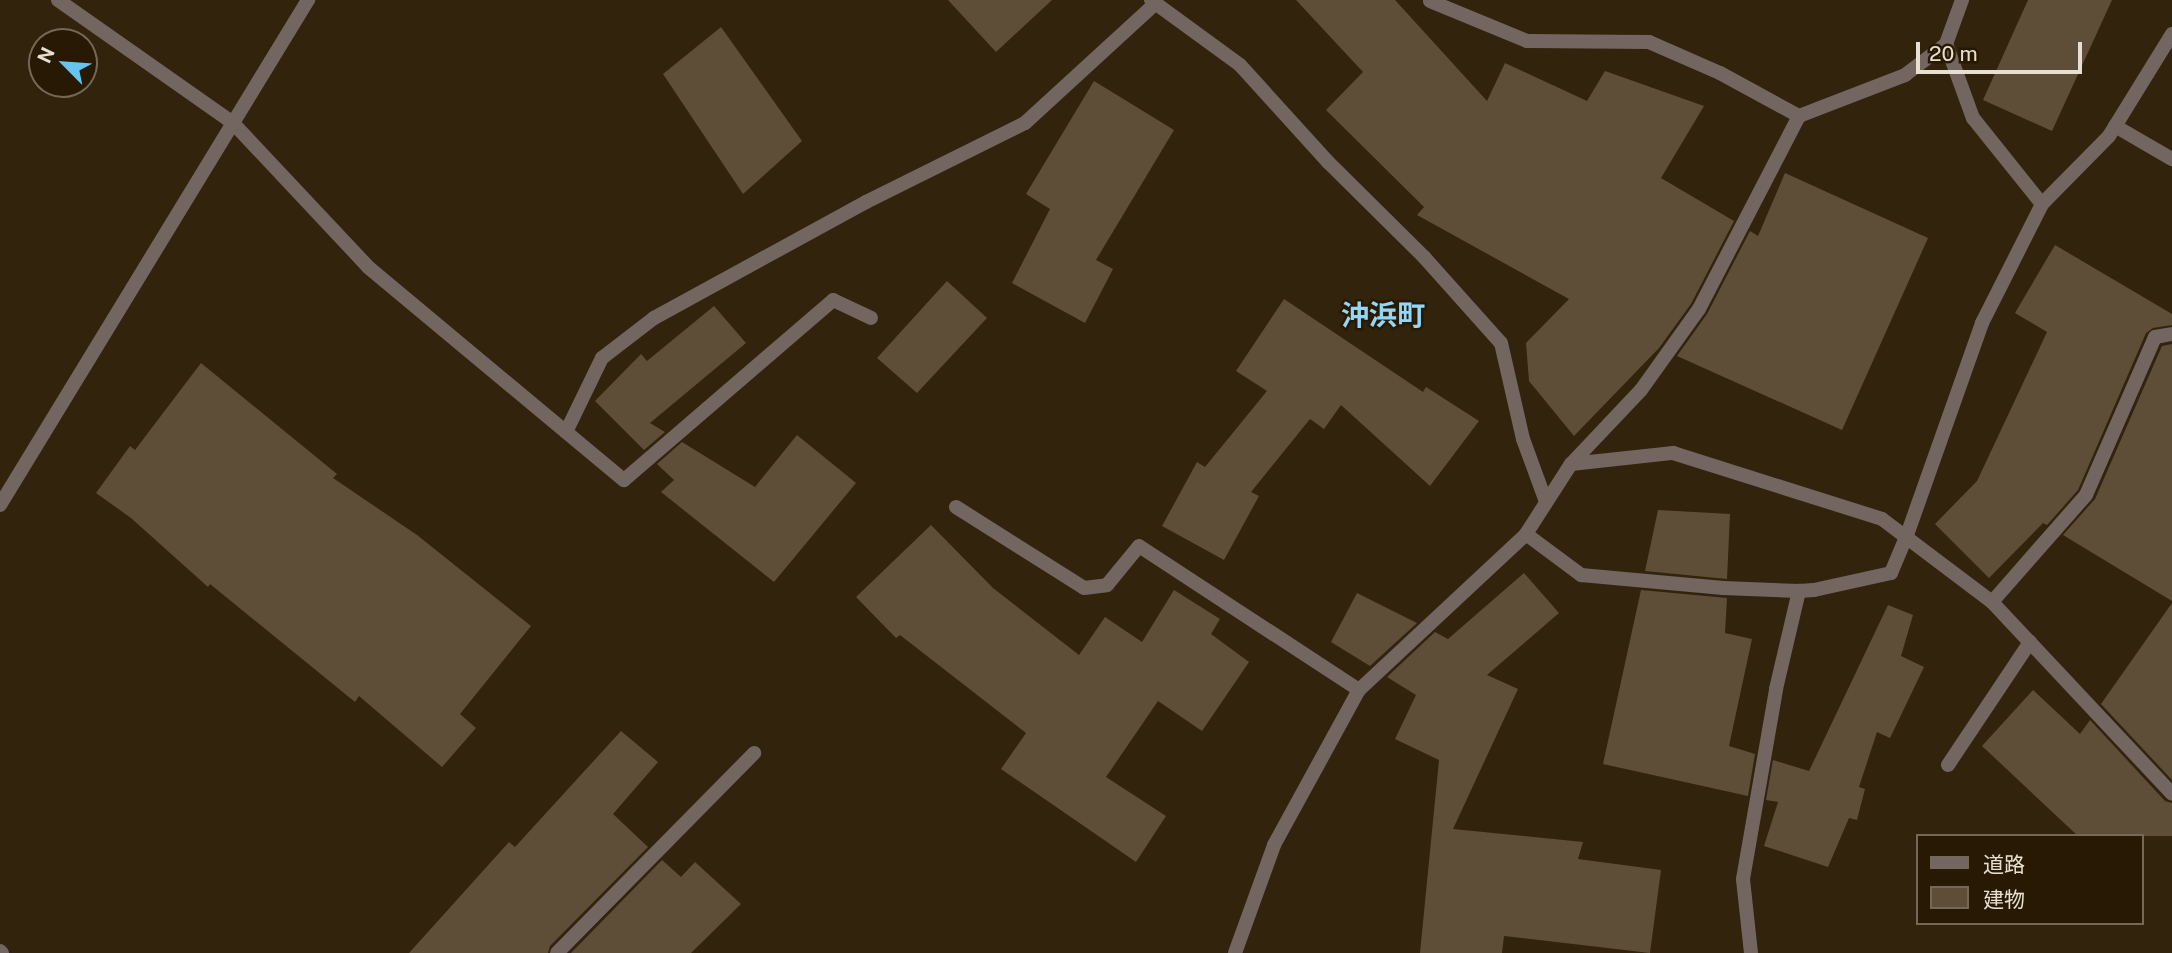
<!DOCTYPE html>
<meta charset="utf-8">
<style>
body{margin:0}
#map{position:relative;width:2172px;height:953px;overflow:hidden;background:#32230d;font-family:"Public Sans","Noto Sans JP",sans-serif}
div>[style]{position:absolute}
.building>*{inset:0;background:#5f4e37}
.minor>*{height:14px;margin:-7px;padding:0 7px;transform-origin:7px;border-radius:7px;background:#736661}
span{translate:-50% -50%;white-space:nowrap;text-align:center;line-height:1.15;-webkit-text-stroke:5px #281904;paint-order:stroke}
.quarter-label{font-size:28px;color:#94d6f6;font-weight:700}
.legend{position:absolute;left:1916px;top:834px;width:228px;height:91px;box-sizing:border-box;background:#281904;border:2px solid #756856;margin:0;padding:9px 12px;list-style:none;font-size:21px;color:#e9dfd1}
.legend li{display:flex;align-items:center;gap:14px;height:35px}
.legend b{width:35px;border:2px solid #756856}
.north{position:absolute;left:28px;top:28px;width:70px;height:70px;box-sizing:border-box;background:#281904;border:2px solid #756856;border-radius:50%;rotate:295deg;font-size:19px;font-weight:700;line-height:28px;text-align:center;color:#e9dfd1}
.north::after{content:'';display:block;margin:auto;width:24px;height:32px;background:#67c4ef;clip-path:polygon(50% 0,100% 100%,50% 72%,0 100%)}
.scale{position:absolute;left:1916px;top:42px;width:166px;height:32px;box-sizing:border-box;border:4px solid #e9dfd1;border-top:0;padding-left:9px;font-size:21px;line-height:24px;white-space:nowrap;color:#e9dfd1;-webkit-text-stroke:5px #281904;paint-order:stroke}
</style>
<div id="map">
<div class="building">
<i style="clip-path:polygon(948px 0,1052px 0,996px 52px)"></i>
<i style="clip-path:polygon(1296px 0,1395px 0,1487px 101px,1505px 63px,1587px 101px,1605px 71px,1704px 106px,1661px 178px,1734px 221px,1691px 304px,1659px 348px,1574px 436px,1529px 381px,1526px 343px,1569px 299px,1417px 215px,1424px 207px,1326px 110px,1363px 72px)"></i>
<i style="clip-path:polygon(2028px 0,2112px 0,2052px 131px,1983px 100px)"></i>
<i style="clip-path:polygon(721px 27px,802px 141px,743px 194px,663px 74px)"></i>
<i style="clip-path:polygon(1094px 81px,1174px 130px,1096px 260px,1113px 269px,1085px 323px,1012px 283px,1050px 209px,1026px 194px)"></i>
<i style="clip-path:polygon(1785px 173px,1928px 238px,1842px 430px,1677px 356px,1707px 314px,1750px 231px,1758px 236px)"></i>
<i style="clip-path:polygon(2055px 245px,2172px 314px,2172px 325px,2153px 328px,2146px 333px,2078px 490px,2047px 525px,2043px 523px,1989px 578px,1935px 524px,1977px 481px,2047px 332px,2015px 313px)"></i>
<i style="clip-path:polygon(947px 281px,987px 318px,917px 393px,877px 358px)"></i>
<i style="clip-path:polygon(1284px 299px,1423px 392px,1426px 387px,1479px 421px,1430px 486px,1341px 405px,1324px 429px,1310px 419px,1251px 492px,1259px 496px,1224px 560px,1162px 526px,1197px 462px,1205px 467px,1267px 391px,1236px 371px)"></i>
<i style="clip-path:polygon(714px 306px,746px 343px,650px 423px,665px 432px,644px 450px,595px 401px,641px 354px,647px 361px)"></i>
<i style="clip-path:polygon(2172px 344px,2172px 601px,2063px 535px,2095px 499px,2162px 346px)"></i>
<i style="clip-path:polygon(201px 363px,337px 474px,333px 478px,417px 535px,531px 626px,460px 714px,476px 728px,442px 767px,359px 696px,355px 702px,210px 584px,208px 587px,131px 518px,96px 493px,130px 446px,135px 450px)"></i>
<i style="clip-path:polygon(797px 435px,856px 483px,774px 582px,661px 492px,674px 480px,657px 464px,682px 442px,755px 487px)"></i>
<i style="clip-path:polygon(1658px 510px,1730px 514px,1727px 579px,1645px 571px)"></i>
<i style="clip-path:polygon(931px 525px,993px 588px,1079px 655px,1105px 617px,1142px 642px,1174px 590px,1220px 619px,1211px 634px,1249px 662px,1202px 731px,1158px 701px,1106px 777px,1166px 816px,1136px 862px,1001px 769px,1026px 733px,900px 635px,896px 638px,856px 597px)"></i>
<i style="clip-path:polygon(1524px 573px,1559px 613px,1487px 675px,1518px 689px,1453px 829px,1583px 842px,1578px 859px,1661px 870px,1650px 953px,1504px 936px,1502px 953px,1420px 953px,1439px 760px,1395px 739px,1416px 695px,1387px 677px,1435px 632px,1448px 639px)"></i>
<i style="clip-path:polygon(1641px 590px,1727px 598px,1725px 633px,1752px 639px,1729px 746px,1755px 754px,1748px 796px,1603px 764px)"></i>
<i style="clip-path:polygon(1357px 593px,1417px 623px,1370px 666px,1331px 642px)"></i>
<i style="clip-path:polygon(2172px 603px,2172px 780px,2101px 704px)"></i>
<i style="clip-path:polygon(1888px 605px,1913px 615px,1901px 656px,1924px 667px,1890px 738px,1877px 732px,1859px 787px,1865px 789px,1857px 820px,1849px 818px,1828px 867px,1764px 846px,1778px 802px,1766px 800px,1773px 760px,1809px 771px)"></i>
<i style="clip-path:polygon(2033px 690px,2080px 734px,2090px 720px,2165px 801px,2172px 803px,2172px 836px,2078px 836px,1982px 746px)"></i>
<i style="clip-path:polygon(621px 731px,658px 762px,613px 814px,648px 847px,550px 946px,548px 953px,409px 953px,509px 842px,515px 847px)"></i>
<i style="clip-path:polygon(662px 860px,681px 877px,695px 862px,741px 904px,691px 953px,571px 953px)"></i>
</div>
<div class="minor">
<i style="left:58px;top:0;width:214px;rotate:35.1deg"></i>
<i style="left:233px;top:123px;width:197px;rotate:46.8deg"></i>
<i style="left:368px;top:267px;width:333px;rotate:39.8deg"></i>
<i style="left:624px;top:480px;width:276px;rotate:-40.7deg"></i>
<i style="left:833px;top:300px;width:42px;rotate:25.3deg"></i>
<i style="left:1151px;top:0;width:110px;rotate:36.1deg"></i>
<i style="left:1240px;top:65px;width:131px;rotate:47.8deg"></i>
<i style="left:1328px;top:162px;width:135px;rotate:44.7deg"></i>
<i style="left:1424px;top:257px;width:115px;rotate:48.2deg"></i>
<i style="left:1501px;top:343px;width:98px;rotate:77.1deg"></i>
<i style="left:1523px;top:439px;width:67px;rotate:69.9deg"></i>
<i style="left:1430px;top:1px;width:105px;rotate:22.4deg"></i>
<i style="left:1527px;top:41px;width:122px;rotate:0.5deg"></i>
<i style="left:1649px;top:42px;width:77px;rotate:23.6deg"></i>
<i style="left:1720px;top:73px;width:90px;rotate:28.6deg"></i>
<i style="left:1946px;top:44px;width:79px;rotate:70deg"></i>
<i style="left:1973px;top:118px;width:110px;rotate:51.3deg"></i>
<i style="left:2115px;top:126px;width:66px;rotate:30.1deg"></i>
<i style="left:566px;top:432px;width:82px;rotate:-64.1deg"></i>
<i style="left:602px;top:358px;width:66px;rotate:-37.6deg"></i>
<i style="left:654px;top:318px;width:242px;rotate:-28.7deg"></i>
<i style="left:866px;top:202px;width:178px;rotate:-26.4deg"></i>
<i style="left:1025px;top:123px;width:176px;rotate:-42.5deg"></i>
<i style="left:1571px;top:464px;width:102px;rotate:-46.6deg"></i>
<i style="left:1641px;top:390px;width:100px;rotate:-54.4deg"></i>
<i style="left:1699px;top:309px;width:217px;rotate:-62.6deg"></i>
<i style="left:1799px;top:116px;width:114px;rotate:-21.1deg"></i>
<i style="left:1905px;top:75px;width:51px;rotate:-37.1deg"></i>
<i style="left:1946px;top:44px;width:47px;rotate:-70deg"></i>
<i style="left:0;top:505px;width:592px;rotate:-58.62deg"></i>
<i style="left:956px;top:507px;width:151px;rotate:32.3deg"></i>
<i style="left:1084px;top:588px;width:23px;rotate:-7deg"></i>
<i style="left:1107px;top:585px;width:50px;rotate:-50.6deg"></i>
<i style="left:1139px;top:546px;width:263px;rotate:33.2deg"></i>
<i style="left:1526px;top:534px;width:69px;rotate:36.7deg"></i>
<i style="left:1581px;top:575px;width:143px;rotate:5.2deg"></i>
<i style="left:1723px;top:588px;width:76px;rotate:2.3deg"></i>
<i style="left:1799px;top:591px;width:15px;rotate:-4deg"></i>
<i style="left:1814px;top:590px;width:79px;rotate:-12.4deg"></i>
<i style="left:1891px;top:573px;width:41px;rotate:-67.2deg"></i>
<i style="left:1907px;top:535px;width:225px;rotate:-70.5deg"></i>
<i style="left:1982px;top:323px;width:133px;rotate:-63.2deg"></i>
<i style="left:2042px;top:204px;width:95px;rotate:-45.4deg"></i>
<i style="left:2109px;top:136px;width:120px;rotate:-58.3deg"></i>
<i style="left:1992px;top:602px;width:142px;rotate:-48.7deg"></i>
<i style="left:2086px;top:495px;width:172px;rotate:-66.4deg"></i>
<i style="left:2155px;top:337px;width:17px;rotate:-10deg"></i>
<i style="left:1948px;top:765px;width:148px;rotate:-56.3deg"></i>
<i style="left:0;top:951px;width:3px;rotate:45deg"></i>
<i style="left:557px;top:953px;width:281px;rotate:-45.4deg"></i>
<i style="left:1235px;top:953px;width:115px;rotate:-70.1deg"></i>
<i style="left:1274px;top:845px;width:177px;rotate:-61.3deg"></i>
<i style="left:1359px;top:690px;width:229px;rotate:-43deg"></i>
<i style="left:1526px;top:534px;width:83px;rotate:-57.3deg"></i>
<i style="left:1571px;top:464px;width:103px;rotate:-6.2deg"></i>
<i style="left:1673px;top:453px;width:219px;rotate:17.5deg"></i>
<i style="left:1882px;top:519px;width:138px;rotate:37deg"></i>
<i style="left:1992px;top:602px;width:263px;rotate:46.8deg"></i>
<i style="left:1751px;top:953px;width:74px;rotate:-96.2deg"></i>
<i style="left:1743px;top:879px;width:193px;rotate:-80.1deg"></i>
<i style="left:1776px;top:689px;width:101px;rotate:-76.8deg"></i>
</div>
<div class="quarter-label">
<span style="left:1383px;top:315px">沖浜町</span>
</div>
<ul class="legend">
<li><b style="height:9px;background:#736661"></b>道路</li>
<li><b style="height:19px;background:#5f4e37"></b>建物</li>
</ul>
<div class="north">N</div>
<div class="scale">20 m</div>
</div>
